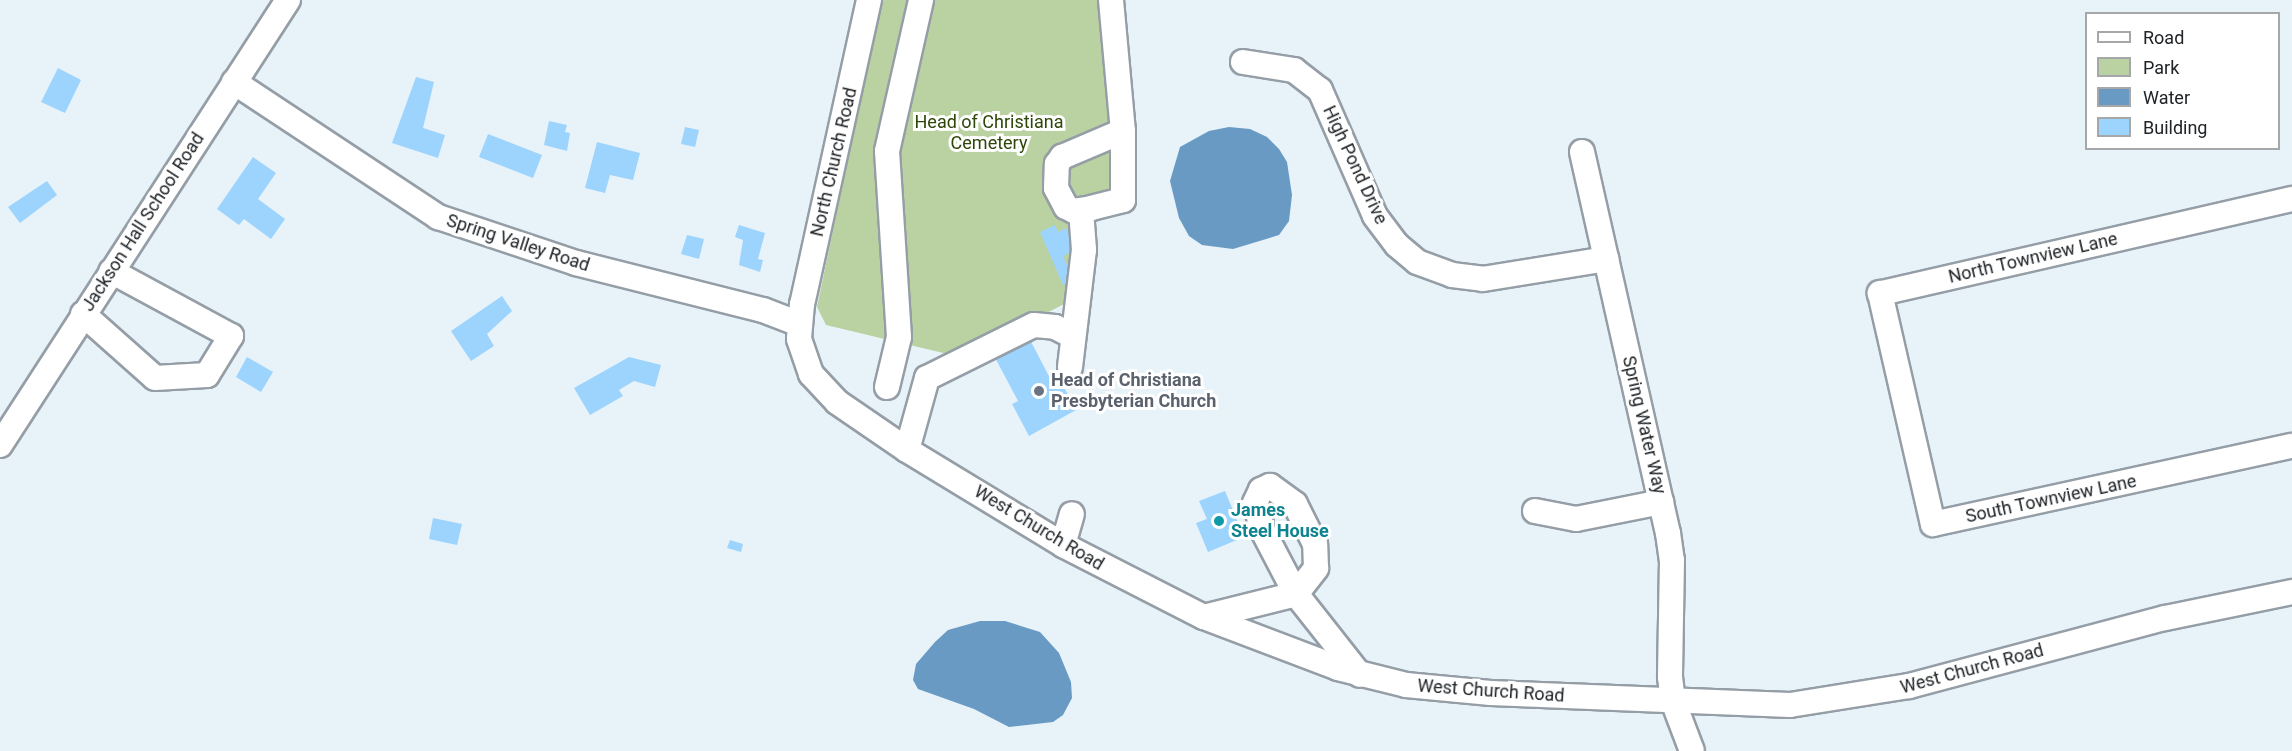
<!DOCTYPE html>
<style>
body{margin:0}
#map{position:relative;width:2292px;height:751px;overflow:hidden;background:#e8f2f9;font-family:Roboto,sans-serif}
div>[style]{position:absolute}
.green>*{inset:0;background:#bad2a1}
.water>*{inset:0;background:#689ac4}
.building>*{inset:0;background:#9cd4fe}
.roads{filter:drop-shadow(2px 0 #959ea6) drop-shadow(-2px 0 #959ea6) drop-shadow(0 2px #959ea6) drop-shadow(0 -2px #959ea6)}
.minor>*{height:24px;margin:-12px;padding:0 12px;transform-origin:12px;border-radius:12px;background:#fff}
.dots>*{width:16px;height:16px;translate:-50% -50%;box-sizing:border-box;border:3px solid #fff;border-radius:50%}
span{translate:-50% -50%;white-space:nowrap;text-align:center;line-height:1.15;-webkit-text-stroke:6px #fff;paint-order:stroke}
.park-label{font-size:18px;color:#2e4608}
.street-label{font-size:18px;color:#202427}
.worship-label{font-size:18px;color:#5b616d;font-weight:700}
.left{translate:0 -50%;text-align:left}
.culture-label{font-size:18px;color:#0d838f;font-weight:700}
.legend{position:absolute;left:2085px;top:12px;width:195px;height:138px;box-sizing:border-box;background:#fff;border:2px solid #a6a7a9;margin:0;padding:8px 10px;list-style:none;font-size:18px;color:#202427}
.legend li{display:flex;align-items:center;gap:12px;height:30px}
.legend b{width:30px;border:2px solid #a6a7a9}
</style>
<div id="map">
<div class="green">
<i style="clip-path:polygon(881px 0,1114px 0,1132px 212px,1089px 219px,1086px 293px,960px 357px,826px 325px,817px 307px)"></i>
</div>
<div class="water">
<i style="clip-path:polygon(1229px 127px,1250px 129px,1267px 137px,1279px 149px,1287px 162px,1292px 195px,1289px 221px,1279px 235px,1233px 249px,1202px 245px,1189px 236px,1179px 218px,1170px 181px,1180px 147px,1209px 131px)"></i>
<i style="clip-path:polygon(980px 621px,1005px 621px,1040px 632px,1059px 653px,1071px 682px,1072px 698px,1063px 715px,1053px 722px,1009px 727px,974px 709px,918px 689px,913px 680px,916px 664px,935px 642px,948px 630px)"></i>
</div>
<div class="building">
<i style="clip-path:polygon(58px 68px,81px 80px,65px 113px,41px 102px)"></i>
<i style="clip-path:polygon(416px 77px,434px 82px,423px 128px,445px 135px,438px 158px,392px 143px)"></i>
<i style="clip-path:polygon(549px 121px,567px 125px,565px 132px,570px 133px,567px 151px,544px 145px)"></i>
<i style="clip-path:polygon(685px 127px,699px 130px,695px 147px,681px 144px)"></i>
<i style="clip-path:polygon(488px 134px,542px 155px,533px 178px,479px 157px)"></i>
<i style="clip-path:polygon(597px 142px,640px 153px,633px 180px,610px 175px,605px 193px,585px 188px)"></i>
<i style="clip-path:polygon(253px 157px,276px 173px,258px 199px,285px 219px,271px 239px,244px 219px,239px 225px,217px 209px)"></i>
<i style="clip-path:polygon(47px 181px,57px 195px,20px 223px,8px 207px)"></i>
<i style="clip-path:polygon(739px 225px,765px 233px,758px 259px,763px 260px,760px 272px,739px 265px,743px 240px,735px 237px)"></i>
<i style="clip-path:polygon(1055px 225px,1058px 232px,1066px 228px,1076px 250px,1063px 256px,1074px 281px,1063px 285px,1040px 232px)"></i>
<i style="clip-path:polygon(687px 235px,704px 239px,699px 259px,681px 254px)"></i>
<i style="clip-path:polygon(502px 296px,512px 311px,487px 334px,494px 346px,471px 361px,451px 331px)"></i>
<i style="clip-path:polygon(1026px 332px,1052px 382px,1059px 378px,1076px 410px,1029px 436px,1012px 404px,1018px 401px,991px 350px)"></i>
<i style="clip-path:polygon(247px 357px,273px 372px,261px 392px,236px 377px)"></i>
<i style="clip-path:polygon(629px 357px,661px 365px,655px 387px,634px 381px,619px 390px,623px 396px,590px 415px,574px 388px)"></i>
<i style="clip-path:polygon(1225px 491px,1244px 537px,1208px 552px,1196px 523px,1207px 519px,1199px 501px)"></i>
<i style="clip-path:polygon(433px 518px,462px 524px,457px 545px,429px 539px)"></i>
<i style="clip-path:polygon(730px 540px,743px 544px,741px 552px,727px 548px)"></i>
</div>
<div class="roads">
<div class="minor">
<i style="left:869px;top:0;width:311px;rotate:102.4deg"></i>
<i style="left:802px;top:304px;width:35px;rotate:95deg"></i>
<i style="left:799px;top:339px;width:37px;rotate:71deg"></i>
<i style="left:811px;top:374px;width:38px;rotate:47deg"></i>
<i style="left:837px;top:402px;width:85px;rotate:34.4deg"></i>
<i style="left:907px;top:450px;width:183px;rotate:31.3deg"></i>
<i style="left:1063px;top:545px;width:158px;rotate:27.1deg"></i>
<i style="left:1204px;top:617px;width:143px;rotate:20.8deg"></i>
<i style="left:1338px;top:668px;width:70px;rotate:14deg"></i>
<i style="left:1406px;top:685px;width:85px;rotate:5.4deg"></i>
<i style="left:1491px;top:693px;width:299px;rotate:2.3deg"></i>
<i style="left:1790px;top:705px;width:121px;rotate:-9.1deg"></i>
<i style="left:1909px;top:686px;width:265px;rotate:-14.9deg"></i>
<i style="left:2165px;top:618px;width:130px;rotate:-11.6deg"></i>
<i style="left:1111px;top:0;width:132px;rotate:84.8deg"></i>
<i style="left:1123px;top:131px;width:69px;rotate:90deg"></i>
<i style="left:1123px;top:200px;width:32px;rotate:166deg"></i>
<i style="left:1092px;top:208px;width:18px;rotate:171deg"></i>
<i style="left:1074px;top:211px;width:9px;rotate:-153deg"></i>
<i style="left:1066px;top:207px;width:21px;rotate:-118deg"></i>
<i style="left:1056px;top:188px;width:24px;rotate:-88deg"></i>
<i style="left:1057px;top:164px;width:9px;rotate:-54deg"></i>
<i style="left:1062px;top:157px;width:66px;rotate:-23.1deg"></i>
<i style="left:1243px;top:62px;width:52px;rotate:8.9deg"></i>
<i style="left:1294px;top:70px;width:33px;rotate:38deg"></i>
<i style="left:1320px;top:90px;width:137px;rotate:66.4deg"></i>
<i style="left:1375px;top:216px;width:36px;rotate:53deg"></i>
<i style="left:1397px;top:245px;width:26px;rotate:40deg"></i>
<i style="left:1417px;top:262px;width:37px;rotate:20deg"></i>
<i style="left:1452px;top:275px;width:31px;rotate:7deg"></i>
<i style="left:1483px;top:279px;width:125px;rotate:-9.2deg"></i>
<i style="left:234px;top:82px;width:245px;rotate:33.5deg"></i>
<i style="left:438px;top:217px;width:145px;rotate:18.4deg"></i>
<i style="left:576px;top:263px;width:193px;rotate:14.1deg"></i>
<i style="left:763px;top:310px;width:39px;rotate:21deg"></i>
<i style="left:1582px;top:152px;width:391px;rotate:77.3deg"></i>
<i style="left:1668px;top:533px;width:27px;rotate:82deg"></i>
<i style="left:1672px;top:560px;width:117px;rotate:91deg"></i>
<i style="left:1670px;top:677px;width:24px;rotate:83deg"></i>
<i style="left:1673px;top:701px;width:53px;rotate:69.2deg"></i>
<i style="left:2292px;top:199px;width:423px;rotate:167.1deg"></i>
<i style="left:1880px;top:293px;width:237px;rotate:77.1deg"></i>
<i style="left:1933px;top:524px;width:367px;rotate:-12.3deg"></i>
<i style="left:83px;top:314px;width:96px;rotate:41.6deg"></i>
<i style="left:155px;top:378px;width:52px;rotate:-3.3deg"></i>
<i style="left:207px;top:375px;width:46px;rotate:-58.4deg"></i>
<i style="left:231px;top:336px;width:136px;rotate:-151.6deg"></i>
<i style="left:1070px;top:367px;width:118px;rotate:-83.2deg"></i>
<i style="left:1084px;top:250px;width:40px;rotate:-94.3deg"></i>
<i style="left:887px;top:387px;width:51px;rotate:-76.5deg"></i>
<i style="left:899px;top:337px;width:186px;rotate:-93.7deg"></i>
<i style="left:887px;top:151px;width:155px;rotate:-77.3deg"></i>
<i style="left:0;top:445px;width:530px;rotate:-57.09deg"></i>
<i style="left:907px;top:450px;width:75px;rotate:-74.5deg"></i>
<i style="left:927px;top:378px;width:119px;rotate:-26.4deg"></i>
<i style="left:1034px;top:325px;width:21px;rotate:5deg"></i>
<i style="left:1055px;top:327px;width:20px;rotate:27deg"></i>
<i style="left:1535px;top:511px;width:42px;rotate:11deg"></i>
<i style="left:1576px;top:519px;width:87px;rotate:-11.3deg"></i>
<i style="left:1063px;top:545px;width:32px;rotate:-74deg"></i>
<i style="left:1204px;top:617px;width:95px;rotate:-14deg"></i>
<i style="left:1296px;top:594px;width:33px;rotate:-52deg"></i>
<i style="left:1316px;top:568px;width:24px;rotate:-92deg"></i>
<i style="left:1315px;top:544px;width:45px;rotate:-116.6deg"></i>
<i style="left:1295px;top:504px;width:31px;rotate:-144deg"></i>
<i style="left:1270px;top:486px;width:10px;rotate:156deg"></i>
<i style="left:1261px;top:490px;width:14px;rotate:115deg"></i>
<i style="left:1255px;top:503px;width:29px;rotate:74deg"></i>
<i style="left:1263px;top:531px;width:71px;rotate:62.4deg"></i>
<i style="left:1296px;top:594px;width:103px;rotate:51.7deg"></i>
</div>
</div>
<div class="dots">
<i style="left:1039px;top:391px;background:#6b7280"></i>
<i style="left:1219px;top:521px;background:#0f9aa8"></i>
</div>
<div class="park-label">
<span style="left:989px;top:133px">Head of Christiana<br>Cemetery</span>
</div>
<div class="street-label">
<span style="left:834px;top:162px;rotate:-77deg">North Church Road</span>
<span style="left:1355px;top:165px;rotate:65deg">High Pond Drive</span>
<span style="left:143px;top:222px;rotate:-57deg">Jackson Hall School Road</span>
<span style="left:518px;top:243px;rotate:18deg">Spring Valley Road</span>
<span style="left:2033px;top:258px;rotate:-13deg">North Townview Lane</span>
<span style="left:1644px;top:425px;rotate:77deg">Spring Water Way</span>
<span style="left:2051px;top:499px;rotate:-12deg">South Townview Lane</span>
<span style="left:1039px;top:528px;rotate:31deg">West Church Road</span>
<span style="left:1972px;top:669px;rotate:-15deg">West Church Road</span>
<span style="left:1491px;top:691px;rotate:4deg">West Church Road</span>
</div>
<div class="worship-label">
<span class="left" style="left:1051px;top:391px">Head of Christiana<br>Presbyterian Church</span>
</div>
<div class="culture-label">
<span class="left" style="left:1231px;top:521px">James<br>Steel House</span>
</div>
<ul class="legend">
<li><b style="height:8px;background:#fff"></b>Road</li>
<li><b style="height:16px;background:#bad2a1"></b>Park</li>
<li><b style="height:16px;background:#689ac4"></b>Water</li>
<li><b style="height:16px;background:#9cd4fe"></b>Building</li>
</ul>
</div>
